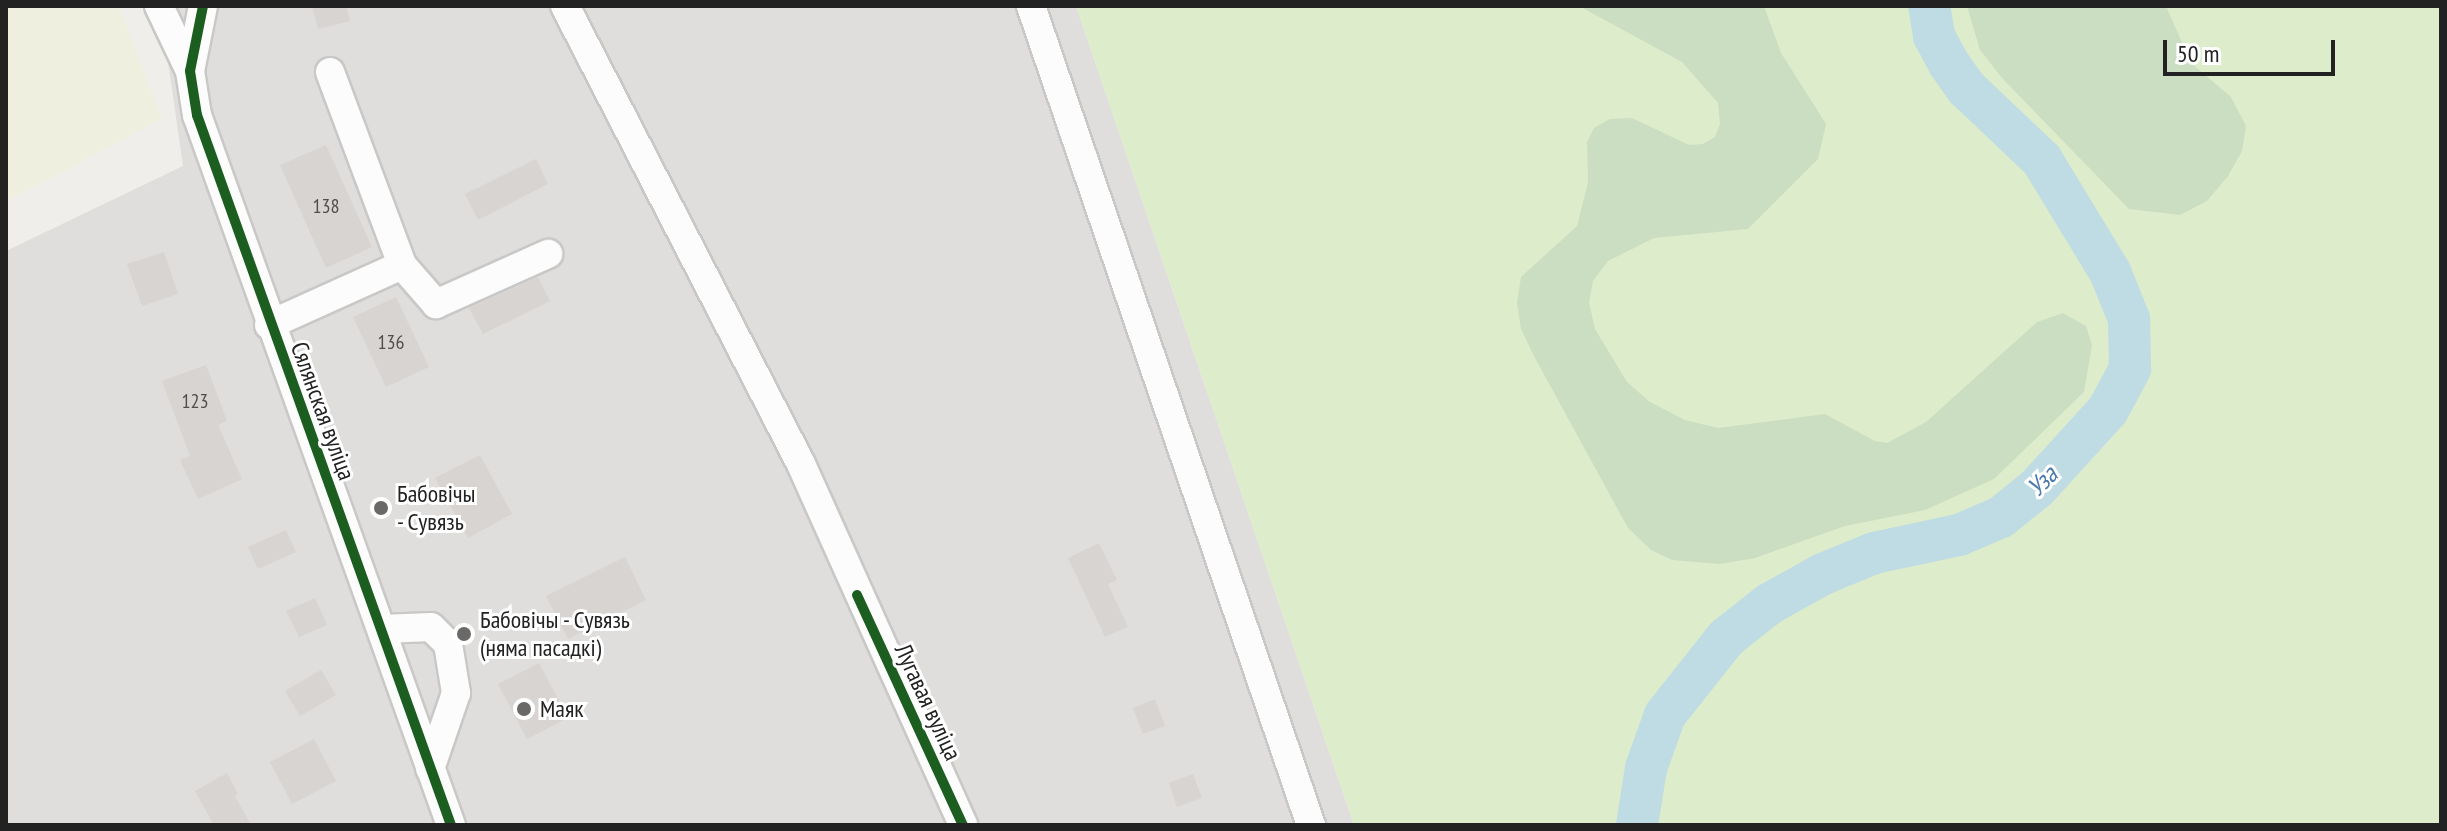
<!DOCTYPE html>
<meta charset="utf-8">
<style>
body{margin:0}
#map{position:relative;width:2447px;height:831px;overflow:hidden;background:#f0eeeb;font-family:"PT Sans Narrow",sans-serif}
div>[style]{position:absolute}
.residential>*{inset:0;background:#dfdedc}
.farmland>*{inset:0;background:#efefdf}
.grass>*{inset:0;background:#ddeccb}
.forest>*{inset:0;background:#cbdec1}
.river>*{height:42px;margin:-21px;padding:0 21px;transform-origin:21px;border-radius:21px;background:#bfdbe3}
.building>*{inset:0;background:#d7d4d2}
.roads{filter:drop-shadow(2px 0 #c9c8c7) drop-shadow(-2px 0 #c9c8c7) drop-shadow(0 2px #c9c8c7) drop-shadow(0 -2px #c9c8c7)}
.minor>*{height:28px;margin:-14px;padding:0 14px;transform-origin:14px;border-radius:14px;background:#fdfcfc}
.cycleway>*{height:10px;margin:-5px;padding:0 5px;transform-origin:5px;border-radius:5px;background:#1b5e20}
.dots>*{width:22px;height:22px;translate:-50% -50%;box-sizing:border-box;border:4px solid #fff;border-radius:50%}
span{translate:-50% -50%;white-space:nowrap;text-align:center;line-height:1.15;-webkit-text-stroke:6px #fff;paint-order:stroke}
.number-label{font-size:20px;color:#4f4e4e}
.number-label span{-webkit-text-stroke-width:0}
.street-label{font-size:24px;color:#222}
.poi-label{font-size:24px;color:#222}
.left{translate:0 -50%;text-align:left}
.water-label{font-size:26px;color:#4a7aab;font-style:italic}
.frame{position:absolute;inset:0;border:8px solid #222;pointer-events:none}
.scale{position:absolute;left:2163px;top:40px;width:172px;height:36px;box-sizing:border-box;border:4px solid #222;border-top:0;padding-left:10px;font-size:24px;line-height:28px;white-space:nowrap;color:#222;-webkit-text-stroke:6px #fff;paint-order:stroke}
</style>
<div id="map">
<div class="residential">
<i style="clip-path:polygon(160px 6px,1076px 6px,1354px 825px,6px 825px,6px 251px,183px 166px)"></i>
</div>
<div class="farmland">
<i style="clip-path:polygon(6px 6px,119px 6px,162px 119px,6px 202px)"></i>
</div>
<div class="grass">
<i style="clip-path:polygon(1076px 6px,1919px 6px,1927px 50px,1939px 74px,2038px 178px,2093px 267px,2113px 320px,2115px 346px,2106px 388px,2083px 422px,2031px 479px,1993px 509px,1825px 560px,1764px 591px,1711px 632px,1647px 717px,1635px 747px,1623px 825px,1354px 825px)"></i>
<i style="clip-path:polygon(1945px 6px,2441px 6px,2441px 825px,1651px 825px,1676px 723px,1689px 699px,1735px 647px,1820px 590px,1952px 548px,2009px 523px,2069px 471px,2128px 402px,2138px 383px,2145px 327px,2126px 271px,2068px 173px,1971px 72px,1956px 46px)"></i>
</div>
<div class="forest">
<i style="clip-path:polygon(1579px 6px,1764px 6px,1781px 53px,1826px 124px,1818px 159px,1748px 229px,1654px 238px,1608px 261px,1593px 281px,1589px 302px,1595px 329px,1627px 382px,1650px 402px,1685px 420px,1718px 428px,1825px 414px,1875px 441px,1887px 443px,1926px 422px,2037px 322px,2063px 313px,2086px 326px,2092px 345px,2084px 392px,1994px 479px,1925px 510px,1845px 526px,1755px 558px,1720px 564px,1672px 560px,1651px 550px,1628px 528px,1535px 358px,1521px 329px,1517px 303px,1521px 277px,1577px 226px,1588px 182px,1587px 142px,1594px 128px,1610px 119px,1632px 118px,1689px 145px,1703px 144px,1715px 137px,1720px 124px,1718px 103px,1682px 62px)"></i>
<i style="clip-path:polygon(1967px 6px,2166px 6px,2191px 63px,2231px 97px,2246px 126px,2242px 151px,2228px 176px,2207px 201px,2180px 215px,2129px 209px,2002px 78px,1980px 50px)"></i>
</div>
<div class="river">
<i style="left:1637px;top:825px;width:58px;rotate:-81deg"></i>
<i style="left:1646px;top:768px;width:56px;rotate:-70.3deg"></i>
<i style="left:1665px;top:715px;width:98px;rotate:-51.6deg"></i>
<i style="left:1726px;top:638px;width:55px;rotate:-38.3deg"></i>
<i style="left:1769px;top:604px;width:62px;rotate:-29.1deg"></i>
<i style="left:1823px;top:574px;width:55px;rotate:-22.4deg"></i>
<i style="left:1874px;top:553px;width:87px;rotate:-12deg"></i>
<i style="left:1959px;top:535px;width:46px;rotate:-23.2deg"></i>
<i style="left:2001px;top:517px;width:46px;rotate:-38.9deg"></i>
<i style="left:2037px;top:488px;width:105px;rotate:-47.7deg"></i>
<i style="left:2108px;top:410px;width:47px;rotate:-61.8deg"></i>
<i style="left:2130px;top:369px;width:50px;rotate:-91.1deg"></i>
<i style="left:2129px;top:319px;width:51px;rotate:-112deg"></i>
<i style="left:2110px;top:272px;width:131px;rotate:-121.3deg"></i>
<i style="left:2042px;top:160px;width:105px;rotate:-136.5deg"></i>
<i style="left:1966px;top:88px;width:29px;rotate:-125deg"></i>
<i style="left:1949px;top:64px;width:32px;rotate:-118deg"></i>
<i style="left:1934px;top:36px;width:30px;rotate:-99deg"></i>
</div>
<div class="building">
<i style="clip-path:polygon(312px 6px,346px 6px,350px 21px,318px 29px)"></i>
<i style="clip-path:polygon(326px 145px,372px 247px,326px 268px,280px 165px)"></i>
<i style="clip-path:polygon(536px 159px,548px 184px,478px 220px,465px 194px)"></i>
<i style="clip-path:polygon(164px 252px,178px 294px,142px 306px,127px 264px)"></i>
<i style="clip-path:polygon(538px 277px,550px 301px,483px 334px,469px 308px)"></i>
<i style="clip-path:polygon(396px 297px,429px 367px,386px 387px,353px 317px)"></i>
<i style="clip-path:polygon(206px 365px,227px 421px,218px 425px,242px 479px,198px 499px,180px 460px,190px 456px,162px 381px)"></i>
<i style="clip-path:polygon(480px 455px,512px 514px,468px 538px,435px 478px)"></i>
<i style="clip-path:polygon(286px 530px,296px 552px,258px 569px,248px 547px)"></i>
<i style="clip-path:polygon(1099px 543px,1117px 580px,1108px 584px,1128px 627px,1105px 637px,1068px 558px)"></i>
<i style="clip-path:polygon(625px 557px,646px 600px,568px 639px,546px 596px)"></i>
<i style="clip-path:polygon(315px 598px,327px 625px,299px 637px,286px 611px)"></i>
<i style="clip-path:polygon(539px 663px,568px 718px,527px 739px,498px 684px)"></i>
<i style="clip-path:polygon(321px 670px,336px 695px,300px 716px,285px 691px)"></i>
<i style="clip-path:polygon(1155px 699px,1165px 726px,1143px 734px,1133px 708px)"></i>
<i style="clip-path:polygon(314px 739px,336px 781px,292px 804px,270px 762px)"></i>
<i style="clip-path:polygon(227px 773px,238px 794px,235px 796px,251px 825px,214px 825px,195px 791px)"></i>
<i style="clip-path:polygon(1193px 774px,1202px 798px,1177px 807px,1169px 783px)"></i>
</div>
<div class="roads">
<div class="minor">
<i style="left:159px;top:6px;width:72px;rotate:64.5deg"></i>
<i style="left:203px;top:6px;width:66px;rotate:101.3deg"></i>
<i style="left:190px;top:71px;width:45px;rotate:81deg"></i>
<i style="left:197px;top:115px;width:754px;rotate:70.32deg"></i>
<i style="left:565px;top:6px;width:515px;rotate:62.74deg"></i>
<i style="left:801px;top:464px;width:396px;rotate:65.8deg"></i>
<i style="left:1031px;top:6px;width:866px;rotate:71.13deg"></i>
<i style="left:330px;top:72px;width:206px;rotate:69.5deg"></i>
<i style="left:269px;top:325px;width:146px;rotate:-24.3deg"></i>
<i style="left:402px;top:265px;width:52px;rotate:48.9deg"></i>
<i style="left:436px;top:304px;width:123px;rotate:-24.1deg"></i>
<i style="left:382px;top:629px;width:49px;rotate:-2.3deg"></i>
<i style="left:431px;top:627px;width:24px;rotate:45deg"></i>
<i style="left:448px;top:644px;width:50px;rotate:80.7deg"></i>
<i style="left:456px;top:693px;width:80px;rotate:108.9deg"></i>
</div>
</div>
<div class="cycleway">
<i style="left:203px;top:6px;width:66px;rotate:101.3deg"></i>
<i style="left:190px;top:71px;width:45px;rotate:81deg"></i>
<i style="left:197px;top:115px;width:754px;rotate:70.32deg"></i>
<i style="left:857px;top:595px;width:253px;rotate:65.3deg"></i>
</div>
<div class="dots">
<i style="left:381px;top:508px;background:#6a6968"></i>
<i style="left:464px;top:634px;background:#6a6968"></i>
<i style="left:524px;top:709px;background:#6a6968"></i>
</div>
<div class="number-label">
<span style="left:326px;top:206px">138</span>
<span style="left:391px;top:342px">136</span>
<span style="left:195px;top:401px">123</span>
</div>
<div class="street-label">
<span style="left:323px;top:411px;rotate:70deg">Сялянская вуліца</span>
<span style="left:928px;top:702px;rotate:65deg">Лугавая вуліца</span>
</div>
<div class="poi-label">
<span class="left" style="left:397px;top:508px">Бабовічы<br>- Сувязь</span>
<span class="left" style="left:480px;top:634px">Бабовічы - Сувязь<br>(няма пасадкі)</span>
<span class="left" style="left:540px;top:709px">Маяк</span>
</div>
<div class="water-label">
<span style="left:2042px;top:481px;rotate:-45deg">Уза</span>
</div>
<div class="frame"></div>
<div class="scale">50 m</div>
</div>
